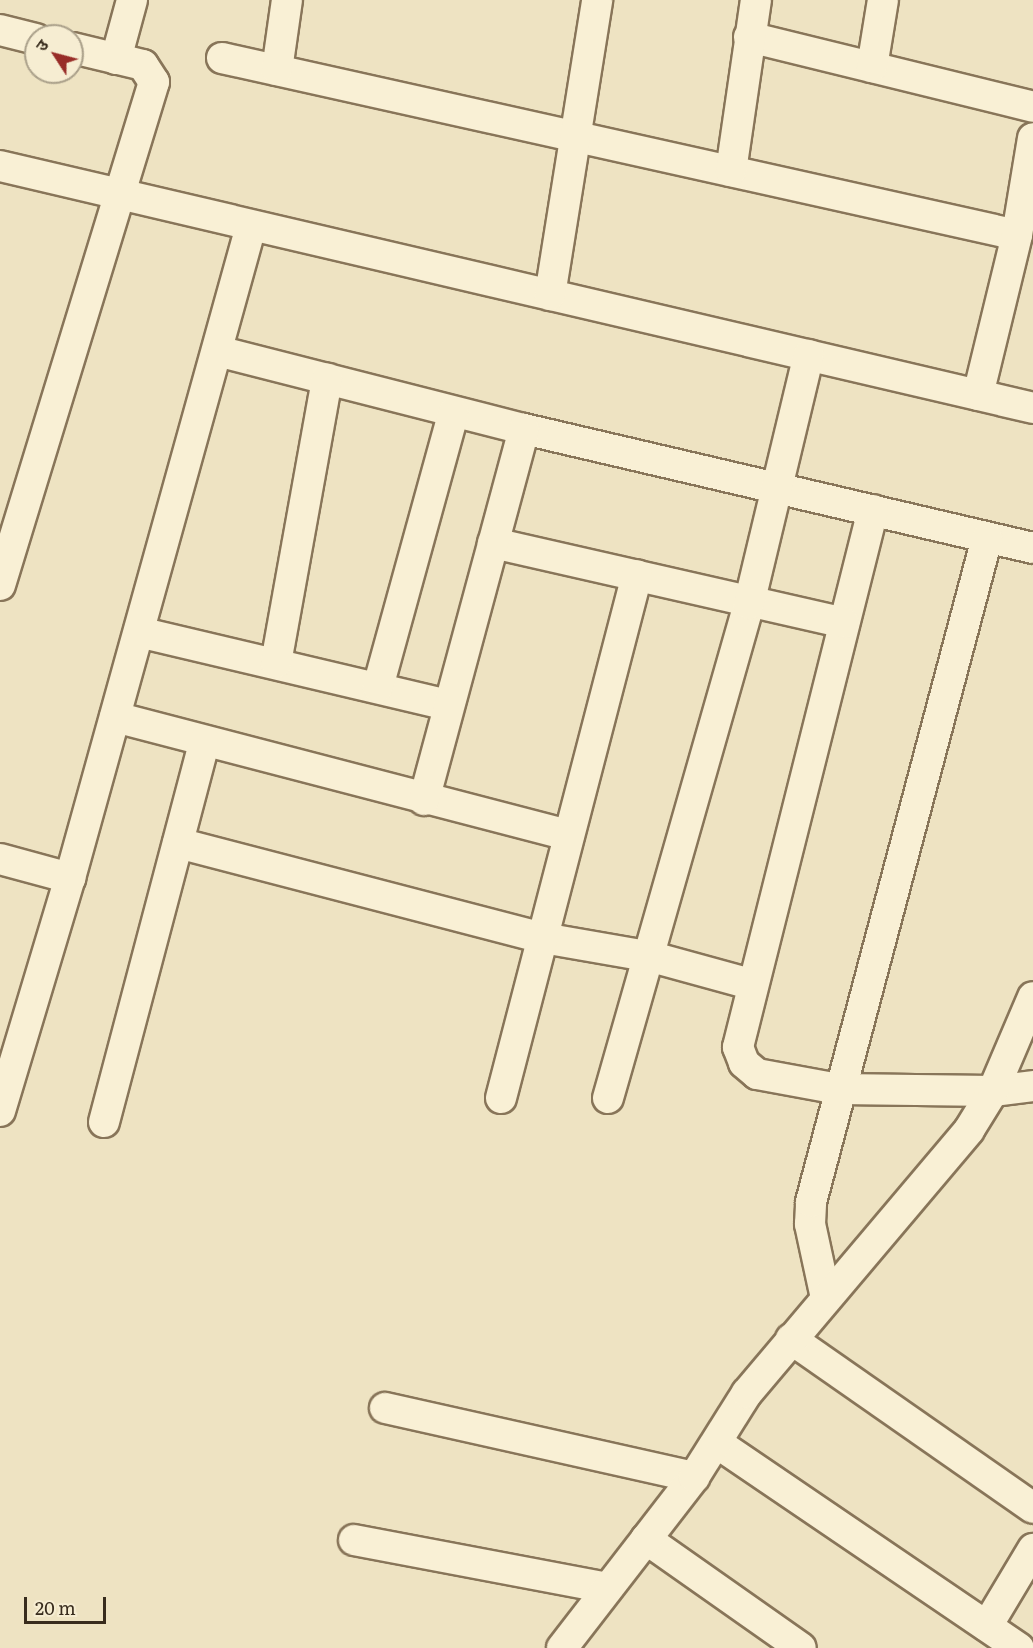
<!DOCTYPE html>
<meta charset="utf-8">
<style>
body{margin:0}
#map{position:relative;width:1033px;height:1648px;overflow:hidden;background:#eee3c2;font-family:Literata,"Noto Sans Devanagari",serif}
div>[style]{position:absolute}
.roads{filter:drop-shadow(2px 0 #887559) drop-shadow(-2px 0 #887559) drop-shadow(0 2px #887559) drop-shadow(0 -2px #887559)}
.street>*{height:30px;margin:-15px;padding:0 15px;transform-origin:15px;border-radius:15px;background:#f9f0d5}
span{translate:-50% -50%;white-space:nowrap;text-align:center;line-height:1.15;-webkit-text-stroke:4.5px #f6edd2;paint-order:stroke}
.north{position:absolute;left:24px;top:24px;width:60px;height:60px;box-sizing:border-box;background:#f6edd2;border:2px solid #aaa08a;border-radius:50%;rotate:306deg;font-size:16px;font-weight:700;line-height:24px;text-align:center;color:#382c1d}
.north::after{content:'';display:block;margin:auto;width:21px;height:27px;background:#982d28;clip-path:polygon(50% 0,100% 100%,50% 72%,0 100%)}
.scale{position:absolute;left:24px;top:1597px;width:82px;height:27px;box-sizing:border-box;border:3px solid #382c1d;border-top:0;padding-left:8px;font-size:18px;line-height:21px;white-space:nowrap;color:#382c1d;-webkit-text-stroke:4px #f6edd2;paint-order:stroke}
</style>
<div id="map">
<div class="roads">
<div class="street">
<i style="left:0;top:30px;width:37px;rotate:14deg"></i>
<i style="left:749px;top:37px;width:292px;rotate:13.8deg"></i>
<i style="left:222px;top:58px;width:814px;rotate:12.55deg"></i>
<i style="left:116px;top:59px;width:61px;rotate:-74.8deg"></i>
<i style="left:872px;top:67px;width:68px;rotate:-80.7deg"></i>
<i style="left:277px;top:70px;width:71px;rotate:-81.9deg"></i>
<i style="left:0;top:166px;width:1061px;rotate:13.18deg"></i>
<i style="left:731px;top:171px;width:173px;rotate:-81.7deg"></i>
<i style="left:550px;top:295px;width:299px;rotate:-80.9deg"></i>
<i style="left:217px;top:351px;width:317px;rotate:14.3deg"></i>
<i style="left:524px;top:429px;width:523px;rotate:13.16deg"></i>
<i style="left:978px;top:395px;width:165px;rotate:-76.3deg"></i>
<i style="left:1017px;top:235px;width:98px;rotate:-80.6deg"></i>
<i style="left:873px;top:510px;width:554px;rotate:104.11deg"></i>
<i style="left:738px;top:1047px;width:17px;rotate:69deg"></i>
<i style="left:744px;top:1063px;width:17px;rotate:40deg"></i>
<i style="left:757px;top:1074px;width:83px;rotate:10.4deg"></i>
<i style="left:839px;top:1089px;width:154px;rotate:0.7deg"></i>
<i style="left:993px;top:1091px;width:40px;rotate:-7.1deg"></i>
<i style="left:493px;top:543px;width:360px;rotate:12.8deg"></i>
<i style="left:0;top:585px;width:526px;rotate:-72.98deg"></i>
<i style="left:154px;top:82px;width:20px;rotate:-123deg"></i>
<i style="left:143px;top:65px;width:73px;rotate:-166.5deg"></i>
<i style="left:139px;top:632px;width:318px;rotate:13.3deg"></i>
<i style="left:276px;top:663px;width:289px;rotate:-79.8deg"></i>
<i style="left:378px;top:687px;width:285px;rotate:-74.6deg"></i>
<i style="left:115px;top:717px;width:469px;rotate:14.6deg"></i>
<i style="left:424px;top:800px;width:384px;rotate:-74.9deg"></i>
<i style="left:178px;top:843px;width:377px;rotate:14.6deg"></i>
<i style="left:543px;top:938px;width:111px;rotate:9.9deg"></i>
<i style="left:652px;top:957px;width:103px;rotate:15.3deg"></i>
<i style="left:0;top:859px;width:73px;rotate:15.2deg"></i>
<i style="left:501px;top:1098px;width:540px;rotate:-75.42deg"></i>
<i style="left:608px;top:1098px;width:514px;rotate:-74.07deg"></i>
<i style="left:749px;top:604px;width:256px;rotate:-76.5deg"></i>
<i style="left:0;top:1111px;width:243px;rotate:-73.3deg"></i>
<i style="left:70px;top:878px;width:677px;rotate:-74.48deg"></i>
<i style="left:104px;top:1122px;width:394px;rotate:-75.2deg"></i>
<i style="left:826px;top:1298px;width:76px;rotate:-102.2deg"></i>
<i style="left:810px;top:1224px;width:22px;rotate:-87deg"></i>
<i style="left:811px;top:1202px;width:687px;rotate:-75.15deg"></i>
<i style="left:791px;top:1339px;width:295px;rotate:34.9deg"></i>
<i style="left:385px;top:1408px;width:317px;rotate:12.6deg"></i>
<i style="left:717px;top:1443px;width:365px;rotate:34.2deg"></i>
<i style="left:646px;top:1539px;width:189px;rotate:35.1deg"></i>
<i style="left:354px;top:1540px;width:258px;rotate:10.7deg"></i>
<i style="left:987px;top:1626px;width:90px;rotate:-59.1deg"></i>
<i style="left:562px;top:1648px;width:216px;rotate:-52.3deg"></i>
<i style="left:694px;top:1477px;width:99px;rotate:-57.8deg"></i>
<i style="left:747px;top:1393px;width:344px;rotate:-49.8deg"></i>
<i style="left:969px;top:1130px;width:46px;rotate:-58.4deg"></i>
<i style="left:993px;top:1091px;width:102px;rotate:-66.9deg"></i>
</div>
</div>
<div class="north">उ</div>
<div class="scale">20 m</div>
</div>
